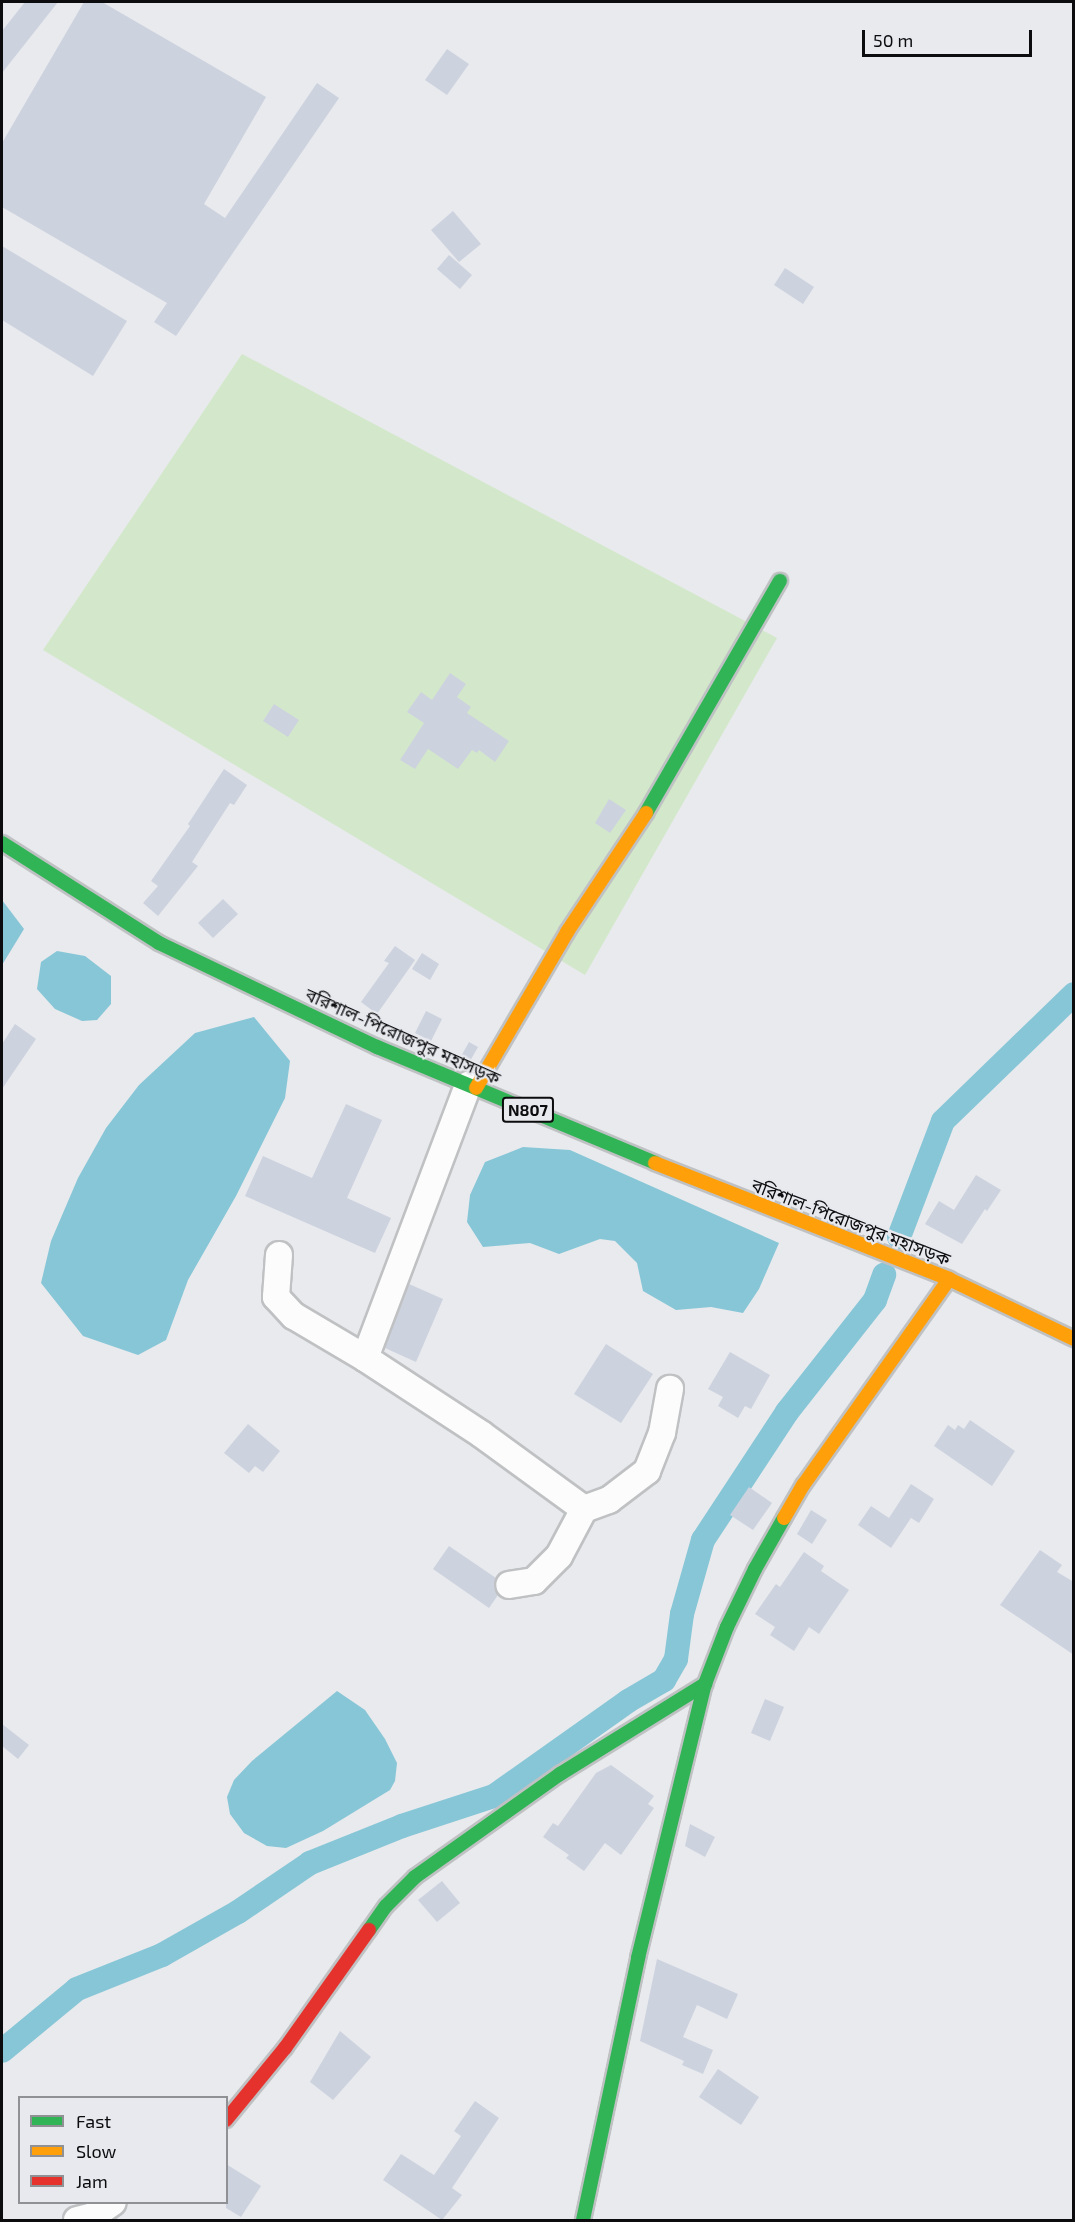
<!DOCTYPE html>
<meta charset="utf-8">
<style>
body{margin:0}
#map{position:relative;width:1075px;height:2222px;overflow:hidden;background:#e8eaed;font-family:"Exo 2","Noto Sans Bengali",sans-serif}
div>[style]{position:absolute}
.green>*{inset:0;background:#d3e8ca}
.water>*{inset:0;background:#87c6d7}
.canal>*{height:24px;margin:-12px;padding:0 12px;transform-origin:12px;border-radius:12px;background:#87c6d7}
.building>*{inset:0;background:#cdd2df}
.roads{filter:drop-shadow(2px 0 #bfc1c3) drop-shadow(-2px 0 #bfc1c3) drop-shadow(0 2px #bfc1c3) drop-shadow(0 -2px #bfc1c3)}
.street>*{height:26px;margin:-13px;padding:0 13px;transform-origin:13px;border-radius:13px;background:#fcfcfc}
.fast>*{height:14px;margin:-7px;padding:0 7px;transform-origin:7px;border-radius:7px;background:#30b455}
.slow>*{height:14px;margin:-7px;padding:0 7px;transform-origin:7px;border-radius:7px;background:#ff9f0a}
.jam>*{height:14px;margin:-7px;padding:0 7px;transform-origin:7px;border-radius:7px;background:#e5322d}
span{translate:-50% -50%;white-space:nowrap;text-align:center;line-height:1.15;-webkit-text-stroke:4.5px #e7e9ee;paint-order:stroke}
.shield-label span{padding:2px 4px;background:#e7e9ee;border:2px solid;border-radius:4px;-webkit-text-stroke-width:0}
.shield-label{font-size:16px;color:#0c0c0e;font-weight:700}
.street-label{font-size:18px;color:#0c0c0e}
.frame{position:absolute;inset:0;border:3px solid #0c0c0e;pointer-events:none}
.legend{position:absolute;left:18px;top:2096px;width:210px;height:108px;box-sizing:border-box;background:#e7e9ee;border:2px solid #8f9194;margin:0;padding:8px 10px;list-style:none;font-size:18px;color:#0c0c0e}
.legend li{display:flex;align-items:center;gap:12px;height:30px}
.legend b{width:30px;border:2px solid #8f9194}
.scale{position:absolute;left:862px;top:30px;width:170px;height:27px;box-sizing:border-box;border:3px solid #0c0c0e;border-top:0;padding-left:8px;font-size:18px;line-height:21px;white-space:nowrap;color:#0c0c0e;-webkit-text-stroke:4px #e7e9ee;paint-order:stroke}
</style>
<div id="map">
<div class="green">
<i style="clip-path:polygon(242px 354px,777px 638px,585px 975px,43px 650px)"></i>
</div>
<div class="water">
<i style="clip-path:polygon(2px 900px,24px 929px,2px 965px)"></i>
<i style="clip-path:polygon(57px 951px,85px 956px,111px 976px,111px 1004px,97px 1020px,82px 1021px,55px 1009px,37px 989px,41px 962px)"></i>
<i style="clip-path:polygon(254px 1017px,290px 1061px,285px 1098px,236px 1196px,188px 1280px,166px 1340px,138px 1355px,83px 1336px,41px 1283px,51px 1241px,78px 1178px,106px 1128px,139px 1085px,195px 1033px)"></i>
<i style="clip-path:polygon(523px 1147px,570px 1150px,779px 1243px,759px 1289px,743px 1313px,711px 1307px,676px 1310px,643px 1291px,637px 1263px,615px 1241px,600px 1239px,559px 1254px,530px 1243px,483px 1247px,467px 1222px,470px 1195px,485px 1162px)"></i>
<i style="clip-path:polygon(337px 1691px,365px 1710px,385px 1739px,397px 1763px,395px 1781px,390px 1790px,323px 1831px,286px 1848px,267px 1846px,244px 1833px,230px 1814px,227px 1797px,234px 1780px,252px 1761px)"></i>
</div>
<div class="canal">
<i style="left:899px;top:1237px;width:124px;rotate:-69.2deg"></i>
<i style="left:943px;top:1121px;width:182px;rotate:-44.1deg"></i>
<i style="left:2px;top:2051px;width:97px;rotate:-39.6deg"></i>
<i style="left:77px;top:1989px;width:92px;rotate:-21.8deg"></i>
<i style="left:162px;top:1955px;width:87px;rotate:-29.5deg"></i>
<i style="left:238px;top:1912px;width:87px;rotate:-34.2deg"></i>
<i style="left:310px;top:1863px;width:99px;rotate:-21.9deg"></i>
<i style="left:402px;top:1826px;width:97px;rotate:-18.1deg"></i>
<i style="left:494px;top:1796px;width:164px;rotate:-35.3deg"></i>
<i style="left:628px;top:1701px;width:42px;rotate:-30.3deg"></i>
<i style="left:664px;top:1680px;width:24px;rotate:-60deg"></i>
<i style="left:676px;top:1659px;width:45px;rotate:-82.4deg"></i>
<i style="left:682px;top:1614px;width:77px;rotate:-74.2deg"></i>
<i style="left:703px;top:1540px;width:153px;rotate:-56.7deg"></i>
<i style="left:787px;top:1412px;width:142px;rotate:-51.8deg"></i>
<i style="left:875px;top:1300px;width:27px;rotate:-70deg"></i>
</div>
<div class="building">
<i style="clip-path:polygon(25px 2px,58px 2px,2px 73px,2px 31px)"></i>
<i style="clip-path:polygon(84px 2px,102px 2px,266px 97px,204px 204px,225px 218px,317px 83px,339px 98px,176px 336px,154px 322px,167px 303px,2px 207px,2px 143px)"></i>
<i style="clip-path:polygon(447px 49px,469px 64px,447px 95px,425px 80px)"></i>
<i style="clip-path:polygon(453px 211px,481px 244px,459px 262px,431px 230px)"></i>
<i style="clip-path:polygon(2px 246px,127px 321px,93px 376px,2px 320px)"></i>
<i style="clip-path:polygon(449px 255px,472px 275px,460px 289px,437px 269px)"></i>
<i style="clip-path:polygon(785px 268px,814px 287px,803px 304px,774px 285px)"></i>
<i style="clip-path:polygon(450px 673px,466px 684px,457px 697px,471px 707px,467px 713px,509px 741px,495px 762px,479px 750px,477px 753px,472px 750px,458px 769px,428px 749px,415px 769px,400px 760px,424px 723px,407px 712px,421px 692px,432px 700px)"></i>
<i style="clip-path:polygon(274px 704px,299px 720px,288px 737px,263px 721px)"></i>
<i style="clip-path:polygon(224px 769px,247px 785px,234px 805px,230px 803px,192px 862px,198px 866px,158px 916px,143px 903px,158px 886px,151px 881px,190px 826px,188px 824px)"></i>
<i style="clip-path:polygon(609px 799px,626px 810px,610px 833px,595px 823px)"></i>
<i style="clip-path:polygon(223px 899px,238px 914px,213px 938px,198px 923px)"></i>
<i style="clip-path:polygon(395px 946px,415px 960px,377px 1014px,361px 1002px,389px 963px,384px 961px)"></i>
<i style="clip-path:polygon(422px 953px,439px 964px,430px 980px,412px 969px)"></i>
<i style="clip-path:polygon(426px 1011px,442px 1019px,431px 1041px,415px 1033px)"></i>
<i style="clip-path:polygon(15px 1024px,36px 1039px,2px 1089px,2px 1044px)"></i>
<i style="clip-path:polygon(469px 1042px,478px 1047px,469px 1063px,460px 1058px)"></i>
<i style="clip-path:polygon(346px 1104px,382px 1120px,347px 1198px,391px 1218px,375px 1253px,245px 1196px,263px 1156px,312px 1178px)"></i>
<i style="clip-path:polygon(976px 1175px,1001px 1190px,987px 1211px,985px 1209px,962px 1244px,925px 1224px,939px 1201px,954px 1210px)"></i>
<i style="clip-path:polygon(409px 1284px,443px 1299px,416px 1362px,385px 1348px)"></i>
<i style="clip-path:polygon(606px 1344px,653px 1374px,621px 1423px,574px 1394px)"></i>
<i style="clip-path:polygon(730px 1352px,770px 1375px,751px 1409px,745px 1406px,738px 1418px,718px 1406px,723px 1397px,708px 1389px)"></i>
<i style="clip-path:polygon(970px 1420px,1015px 1451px,992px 1486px,934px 1446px,948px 1425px,955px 1430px,958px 1425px,964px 1429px)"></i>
<i style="clip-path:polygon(248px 1424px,280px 1451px,263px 1472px,255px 1466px,249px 1473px,224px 1453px)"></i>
<i style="clip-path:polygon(911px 1484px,934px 1499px,919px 1523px,911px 1518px,891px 1548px,858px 1525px,871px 1506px,889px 1518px)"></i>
<i style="clip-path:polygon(749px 1487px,772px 1503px,753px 1530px,730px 1515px)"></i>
<i style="clip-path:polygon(811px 1510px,827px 1520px,812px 1544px,797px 1534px)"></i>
<i style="clip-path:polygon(449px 1546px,496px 1578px,494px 1587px,498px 1595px,489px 1608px,433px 1569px)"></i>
<i style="clip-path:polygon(1040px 1550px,1062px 1565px,1057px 1572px,1074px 1582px,1074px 1655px,1000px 1605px)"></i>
<i style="clip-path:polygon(804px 1552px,824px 1566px,821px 1571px,849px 1590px,819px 1634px,809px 1627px,794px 1651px,770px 1635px,775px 1627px,755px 1614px,776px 1584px,780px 1587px)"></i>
<i style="clip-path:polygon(765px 1699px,784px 1707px,770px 1741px,751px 1733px)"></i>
<i style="clip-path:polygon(2px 1724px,29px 1745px,18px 1759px,2px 1746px)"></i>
<i style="clip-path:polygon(611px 1765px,654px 1796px,648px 1804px,654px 1808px,621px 1855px,605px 1843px,584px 1871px,566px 1858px,569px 1855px,543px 1837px,553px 1823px,558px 1826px,596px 1773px)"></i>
<i style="clip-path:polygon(690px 1824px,715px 1837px,705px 1857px,685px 1846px)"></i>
<i style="clip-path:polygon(442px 1881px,460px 1903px,437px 1922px,418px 1900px)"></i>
<i style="clip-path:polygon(657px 1959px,738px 1994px,727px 2019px,697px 2005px,683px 2037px,713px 2050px,703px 2074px,682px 2065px,684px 2061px,640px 2041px)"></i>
<i style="clip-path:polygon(340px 2031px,371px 2057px,333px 2100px,310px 2082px)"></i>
<i style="clip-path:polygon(718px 2069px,759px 2097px,741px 2125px,699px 2097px)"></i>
<i style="clip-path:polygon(475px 2101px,499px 2118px,452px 2188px,462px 2195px,442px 2220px,383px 2180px,401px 2154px,434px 2175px,461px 2136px,454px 2131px)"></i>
<i style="clip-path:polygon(226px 2164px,261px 2186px,241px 2217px,226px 2208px)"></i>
</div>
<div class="roads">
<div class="street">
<i style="left:279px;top:1255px;width:42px;rotate:94.1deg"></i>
<i style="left:276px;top:1297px;width:26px;rotate:47deg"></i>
<i style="left:294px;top:1316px;width:82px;rotate:30.6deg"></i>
<i style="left:365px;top:1358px;width:139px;rotate:33.2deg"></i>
<i style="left:481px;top:1434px;width:127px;rotate:36.1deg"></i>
<i style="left:584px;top:1509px;width:53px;rotate:118deg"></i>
<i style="left:559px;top:1556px;width:35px;rotate:135deg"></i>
<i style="left:534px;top:1581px;width:25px;rotate:171deg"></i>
<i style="left:365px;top:1358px;width:292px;rotate:-69.3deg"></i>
<i style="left:584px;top:1509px;width:27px;rotate:-20deg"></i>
<i style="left:609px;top:1500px;width:48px;rotate:-37.3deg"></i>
<i style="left:647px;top:1471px;width:41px;rotate:-68.5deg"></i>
<i style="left:662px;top:1433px;width:45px;rotate:-79.7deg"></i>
<i style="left:77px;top:2220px;width:16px;rotate:-14deg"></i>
<i style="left:93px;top:2216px;width:24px;rotate:-35deg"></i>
</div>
<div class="fast">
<i style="left:646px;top:813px;width:268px;rotate:-60deg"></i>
<i style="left:2px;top:843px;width:186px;rotate:32.5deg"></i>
<i style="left:159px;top:943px;width:242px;rotate:25.5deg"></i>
<i style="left:377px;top:1047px;width:301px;rotate:22.6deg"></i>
<i style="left:369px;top:1930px;width:29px;rotate:-55deg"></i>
<i style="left:386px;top:1906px;width:41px;rotate:-45deg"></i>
<i style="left:415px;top:1877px;width:178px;rotate:-35.4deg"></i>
<i style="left:560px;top:1774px;width:171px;rotate:-31.8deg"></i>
<i style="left:583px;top:2220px;width:268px;rotate:-78.1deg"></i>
<i style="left:638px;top:1958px;width:282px;rotate:-76.3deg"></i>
<i style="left:705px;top:1684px;width:61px;rotate:-68.9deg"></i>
<i style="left:727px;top:1627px;width:64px;rotate:-64.2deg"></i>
<i style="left:755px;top:1569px;width:59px;rotate:-60.4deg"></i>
</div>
<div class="slow">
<i style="left:476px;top:1088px;width:181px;rotate:-59.7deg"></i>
<i style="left:567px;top:932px;width:143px;rotate:-56.4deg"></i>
<i style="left:655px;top:1163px;width:316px;rotate:21.5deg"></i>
<i style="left:949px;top:1279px;width:139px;rotate:25.6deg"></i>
<i style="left:784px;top:1518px;width:39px;rotate:-60deg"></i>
<i style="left:804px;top:1484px;width:251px;rotate:-54.7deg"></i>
</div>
<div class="jam">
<i style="left:226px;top:2120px;width:93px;rotate:-50.7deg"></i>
<i style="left:285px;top:2048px;width:145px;rotate:-54.6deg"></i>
</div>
</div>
<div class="shield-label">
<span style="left:528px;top:1110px">N807</span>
</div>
<div class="street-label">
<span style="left:403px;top:1036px;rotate:24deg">বরিশাল-পিরোজপুর মহাসড়ক</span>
<span style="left:851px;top:1222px;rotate:21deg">বরিশাল-পিরোজপুর মহাসড়ক</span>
</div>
<div class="frame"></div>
<ul class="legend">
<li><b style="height:8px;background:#30b455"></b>Fast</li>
<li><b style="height:8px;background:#ff9f0a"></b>Slow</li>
<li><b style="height:8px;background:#e5322d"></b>Jam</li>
</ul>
<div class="scale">50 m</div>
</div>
